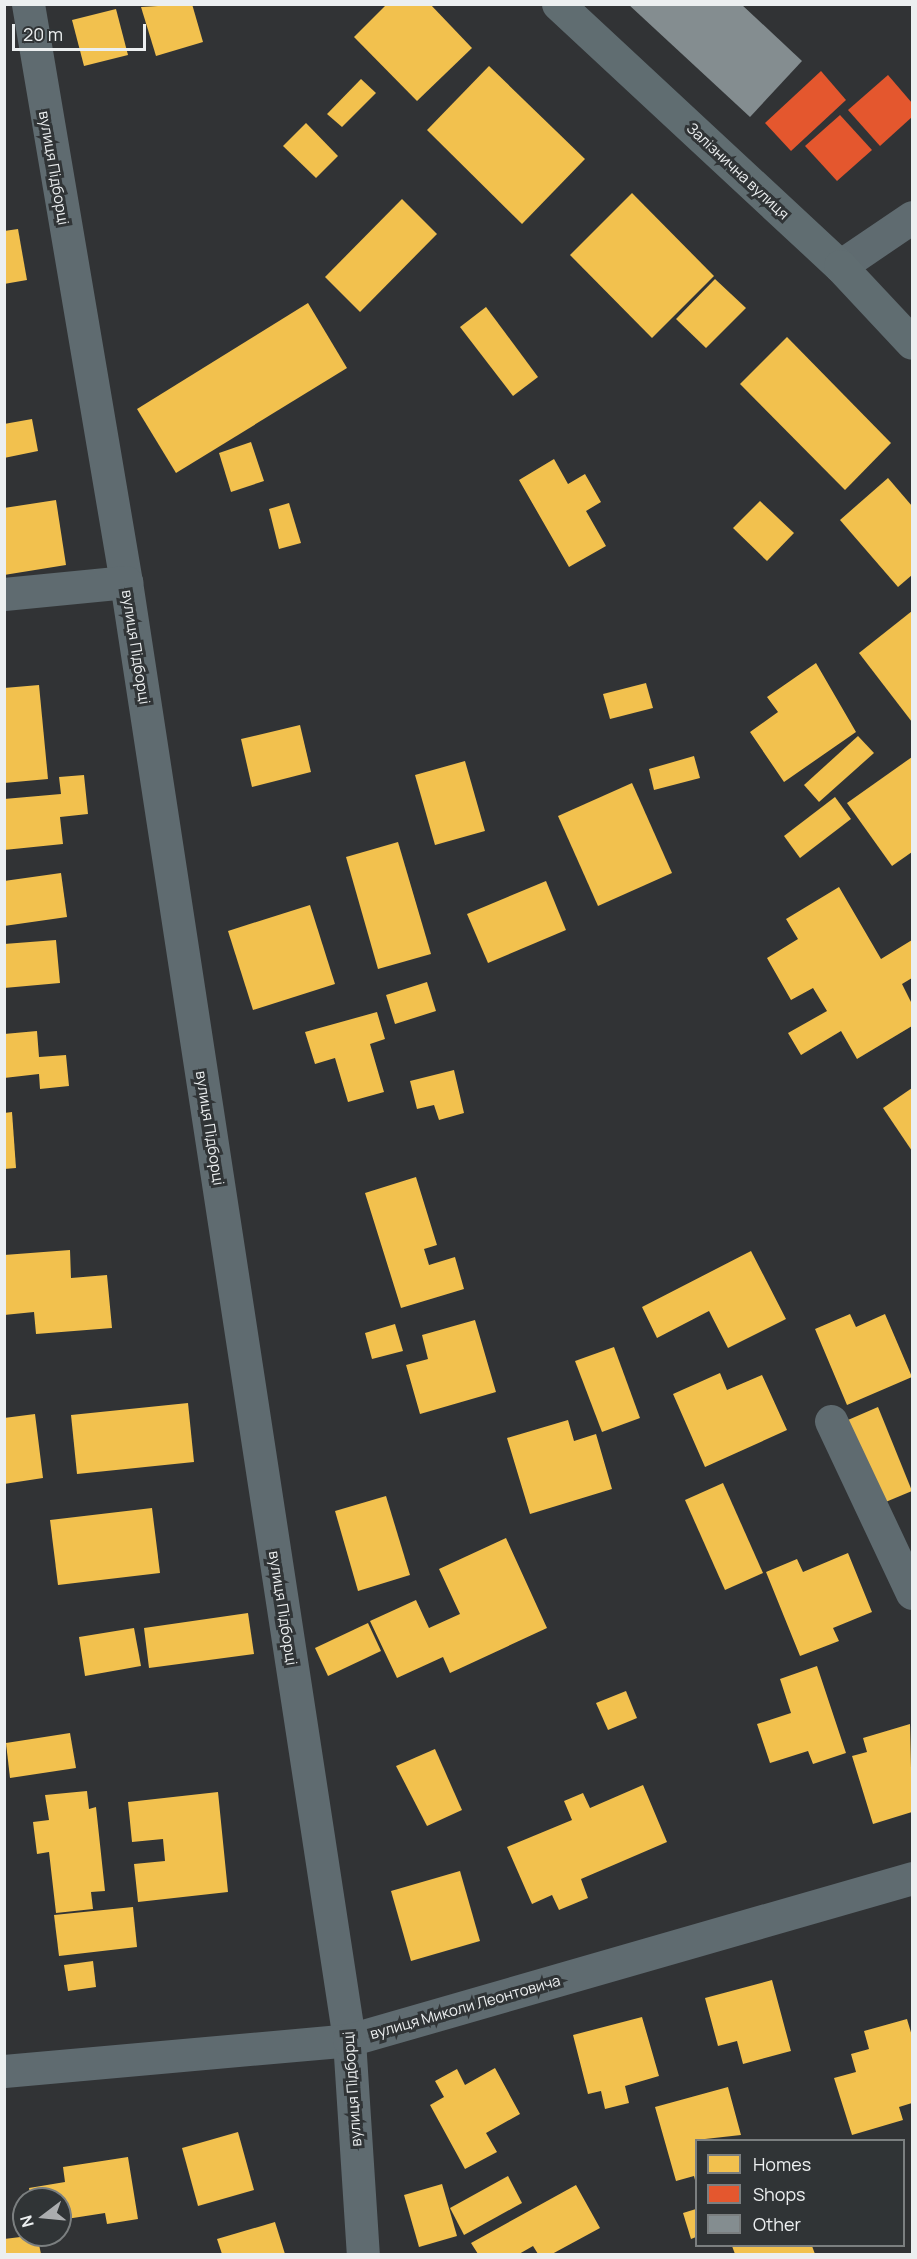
<!DOCTYPE html>
<meta charset="utf-8">
<style>
body{margin:0}
#map{position:relative;width:917px;height:2259px;overflow:hidden;background:#313335;font-family:Manrope,sans-serif}
div>[style]{position:absolute}
.homes>*{inset:0;background:#f2c14e}
.shops>*{inset:0;background:#e4572e}
.building>*{inset:0;background:#848d90}
.minor>*{height:33px;margin:-16.5px;padding:0 16.5px;transform-origin:16.5px;border-radius:16.5px;background:#5f6b70}
.secondary>*{height:33px;margin:-16.5px;padding:0 16.5px;transform-origin:16.5px;border-radius:16.5px;background:#606d71}
span{translate:-50% -50%;white-space:nowrap;text-align:center;line-height:1.15;-webkit-text-stroke:6px #303436;paint-order:stroke}
.street-label{font-size:15px;color:#eceff0}
.frame{position:absolute;inset:0;border:6px solid #eceff0;pointer-events:none}
.legend{position:absolute;left:695px;top:2139px;width:210px;height:108px;box-sizing:border-box;background:#303436;border:2px solid #7b7f80;margin:0;padding:8px 10px;list-style:none;font-size:18px;color:#eceff0}
.legend li{display:flex;align-items:center;gap:12px;height:30px}
.legend b{width:30px;border:2px solid #7b7f80}
.north{position:absolute;left:12px;top:2187px;width:60px;height:60px;box-sizing:border-box;background:#303436;border:2px solid #7b7f80;border-radius:50%;rotate:254deg;font-size:16px;font-weight:700;line-height:24px;text-align:center;color:#eceff0}
.north::after{content:'';display:block;margin:auto;width:21px;height:27px;background:#abadaf;clip-path:polygon(50% 0,100% 100%,50% 72%,0 100%)}
.scale{position:absolute;left:12px;top:24px;width:134px;height:27px;box-sizing:border-box;border:3px solid #eceff0;border-top:0;padding-left:8px;font-size:18px;line-height:21px;white-space:nowrap;color:#eceff0;-webkit-text-stroke:4px #303436;paint-order:stroke}
</style>
<div id="map">
<div class="homes">
<i style="clip-path:polygon(192px 4px,203px 42px,156px 56px,141px 7px)"></i>
<i style="clip-path:polygon(387px 4px,430px 4px,472px 48px,417px 101px,354px 37px)"></i>
<i style="clip-path:polygon(116px 9px,128px 55px,84px 66px,72px 20px)"></i>
<i style="clip-path:polygon(489px 66px,585px 159px,522px 224px,427px 130px)"></i>
<i style="clip-path:polygon(361px 79px,376px 93px,342px 127px,327px 114px)"></i>
<i style="clip-path:polygon(306px 123px,338px 156px,316px 178px,283px 146px)"></i>
<i style="clip-path:polygon(632px 193px,714px 276px,652px 338px,570px 255px)"></i>
<i style="clip-path:polygon(402px 199px,437px 234px,360px 312px,325px 277px)"></i>
<i style="clip-path:polygon(18px 229px,27px 280px,4px 284px,4px 231px)"></i>
<i style="clip-path:polygon(715px 279px,746px 308px,706px 348px,676px 319px)"></i>
<i style="clip-path:polygon(308px 303px,347px 368px,176px 473px,137px 409px)"></i>
<i style="clip-path:polygon(486px 307px,538px 377px,513px 396px,460px 327px)"></i>
<i style="clip-path:polygon(787px 337px,891px 443px,845px 490px,740px 384px)"></i>
<i style="clip-path:polygon(32px 419px,38px 451px,4px 458px,4px 424px)"></i>
<i style="clip-path:polygon(251px 442px,264px 481px,231px 492px,219px 453px)"></i>
<i style="clip-path:polygon(554px 459px,568px 484px,585px 474px,601px 502px,586px 511px,606px 546px,569px 567px,519px 480px)"></i>
<i style="clip-path:polygon(888px 478px,912px 506px,912px 575px,898px 587px,840px 520px)"></i>
<i style="clip-path:polygon(56px 500px,66px 565px,4px 575px,4px 508px)"></i>
<i style="clip-path:polygon(760px 501px,794px 533px,767px 561px,733px 528px)"></i>
<i style="clip-path:polygon(289px 503px,301px 543px,279px 549px,269px 509px)"></i>
<i style="clip-path:polygon(912px 611px,912px 722px,859px 653px)"></i>
<i style="clip-path:polygon(816px 663px,856px 732px,784px 782px,750px 732px,778px 712px,767px 697px)"></i>
<i style="clip-path:polygon(646px 683px,653px 708px,610px 719px,603px 694px)"></i>
<i style="clip-path:polygon(39px 685px,48px 779px,4px 783px,4px 688px)"></i>
<i style="clip-path:polygon(300px 725px,311px 772px,252px 787px,241px 739px)"></i>
<i style="clip-path:polygon(858px 736px,874px 753px,819px 802px,804px 785px)"></i>
<i style="clip-path:polygon(694px 756px,700px 778px,654px 790px,649px 769px)"></i>
<i style="clip-path:polygon(912px 757px,912px 852px,892px 866px,847px 803px)"></i>
<i style="clip-path:polygon(465px 761px,485px 831px,435px 845px,415px 775px)"></i>
<i style="clip-path:polygon(84px 775px,88px 814px,60px 817px,63px 844px,4px 850px,4px 799px,61px 794px,59px 777px)"></i>
<i style="clip-path:polygon(632px 783px,672px 873px,598px 906px,558px 816px)"></i>
<i style="clip-path:polygon(835px 797px,851px 819px,800px 858px,784px 836px)"></i>
<i style="clip-path:polygon(398px 842px,431px 954px,378px 969px,346px 857px)"></i>
<i style="clip-path:polygon(61px 873px,67px 917px,4px 926px,4px 881px)"></i>
<i style="clip-path:polygon(546px 881px,566px 930px,488px 963px,467px 914px)"></i>
<i style="clip-path:polygon(839px 887px,881px 959px,912px 940px,912px 978px,902px 984px,912px 1004px,912px 1026px,857px 1059px,841px 1031px,801px 1055px,788px 1033px,827px 1011px,813px 988px,791px 1000px,767px 958px,798px 939px,786px 919px)"></i>
<i style="clip-path:polygon(310px 905px,335px 984px,253px 1010px,228px 931px)"></i>
<i style="clip-path:polygon(56px 940px,60px 983px,4px 988px,4px 944px)"></i>
<i style="clip-path:polygon(427px 982px,436px 1011px,395px 1024px,386px 995px)"></i>
<i style="clip-path:polygon(377px 1012px,385px 1039px,370px 1044px,384px 1092px,348px 1102px,335px 1058px,315px 1064px,305px 1032px)"></i>
<i style="clip-path:polygon(37px 1031px,39px 1057px,66px 1055px,69px 1086px,40px 1089px,39px 1074px,4px 1078px,4px 1034px)"></i>
<i style="clip-path:polygon(454px 1070px,464px 1113px,439px 1120px,434px 1105px,417px 1109px,410px 1081px)"></i>
<i style="clip-path:polygon(912px 1088px,912px 1151px,883px 1108px)"></i>
<i style="clip-path:polygon(12px 1112px,16px 1168px,4px 1169px,4px 1113px)"></i>
<i style="clip-path:polygon(416px 1177px,437px 1245px,424px 1249px,429px 1265px,455px 1257px,464px 1289px,401px 1308px,365px 1193px)"></i>
<i style="clip-path:polygon(70px 1250px,71px 1278px,107px 1275px,112px 1328px,36px 1334px,34px 1312px,4px 1315px,4px 1255px)"></i>
<i style="clip-path:polygon(751px 1251px,786px 1319px,728px 1348px,709px 1311px,657px 1338px,642px 1307px)"></i>
<i style="clip-path:polygon(850px 1314px,856px 1327px,885px 1314px,912px 1377px,847px 1405px,815px 1329px)"></i>
<i style="clip-path:polygon(475px 1320px,496px 1392px,420px 1414px,406px 1365px,428px 1359px,422px 1335px)"></i>
<i style="clip-path:polygon(395px 1324px,403px 1351px,372px 1359px,365px 1333px)"></i>
<i style="clip-path:polygon(614px 1347px,640px 1418px,602px 1432px,575px 1361px)"></i>
<i style="clip-path:polygon(720px 1373px,727px 1390px,762px 1375px,787px 1430px,705px 1467px,673px 1394px)"></i>
<i style="clip-path:polygon(188px 1403px,194px 1462px,77px 1474px,71px 1415px)"></i>
<i style="clip-path:polygon(878px 1407px,912px 1491px,876px 1506px,841px 1423px)"></i>
<i style="clip-path:polygon(35px 1414px,43px 1478px,4px 1484px,4px 1418px)"></i>
<i style="clip-path:polygon(568px 1420px,574px 1441px,596px 1434px,612px 1489px,530px 1514px,507px 1438px)"></i>
<i style="clip-path:polygon(723px 1483px,763px 1573px,725px 1590px,685px 1500px)"></i>
<i style="clip-path:polygon(386px 1496px,410px 1575px,358px 1591px,335px 1511px)"></i>
<i style="clip-path:polygon(152px 1508px,160px 1573px,58px 1585px,50px 1520px)"></i>
<i style="clip-path:polygon(506px 1538px,547px 1628px,450px 1673px,443px 1657px,397px 1678px,370px 1621px,416px 1600px,429px 1628px,460px 1614px,439px 1569px)"></i>
<i style="clip-path:polygon(848px 1553px,872px 1612px,833px 1628px,839px 1641px,800px 1656px,766px 1572px,797px 1559px,803px 1572px)"></i>
<i style="clip-path:polygon(248px 1613px,254px 1654px,149px 1668px,144px 1628px)"></i>
<i style="clip-path:polygon(368px 1623px,381px 1651px,328px 1676px,315px 1648px)"></i>
<i style="clip-path:polygon(134px 1628px,141px 1666px,85px 1676px,79px 1637px)"></i>
<i style="clip-path:polygon(817px 1666px,846px 1753px,813px 1764px,808px 1751px,770px 1763px,757px 1724px,791px 1713px,780px 1679px)"></i>
<i style="clip-path:polygon(626px 1691px,637px 1718px,608px 1730px,596px 1703px)"></i>
<i style="clip-path:polygon(910px 1724px,912px 1812px,873px 1824px,852px 1756px,867px 1752px,863px 1738px)"></i>
<i style="clip-path:polygon(70px 1733px,76px 1768px,10px 1778px,6px 1743px)"></i>
<i style="clip-path:polygon(435px 1749px,462px 1810px,427px 1826px,396px 1766px)"></i>
<i style="clip-path:polygon(643px 1785px,667px 1842px,581px 1879px,588px 1898px,559px 1910px,552px 1895px,532px 1904px,507px 1847px,572px 1820px,564px 1801px,583px 1793px,590px 1808px)"></i>
<i style="clip-path:polygon(87px 1791px,89px 1809px,96px 1807px,105px 1891px,91px 1892px,93px 1909px,56px 1913px,49px 1852px,37px 1854px,33px 1822px,49px 1820px,45px 1795px)"></i>
<i style="clip-path:polygon(218px 1792px,228px 1892px,138px 1902px,134px 1864px,165px 1861px,163px 1839px,132px 1842px,128px 1802px)"></i>
<i style="clip-path:polygon(460px 1871px,480px 1941px,411px 1961px,391px 1891px)"></i>
<i style="clip-path:polygon(133px 1907px,137px 1947px,59px 1956px,54px 1915px)"></i>
<i style="clip-path:polygon(93px 1961px,96px 1987px,68px 1991px,64px 1965px)"></i>
<i style="clip-path:polygon(772px 1980px,791px 2051px,743px 2064px,737px 2041px,718px 2046px,705px 1998px)"></i>
<i style="clip-path:polygon(642px 2017px,659px 2076px,625px 2086px,629px 2103px,605px 2109px,601px 2091px,588px 2094px,573px 2035px)"></i>
<i style="clip-path:polygon(907px 2019px,912px 2036px,912px 2103px,899px 2107px,903px 2120px,852px 2135px,834px 2078px,856px 2072px,851px 2054px,869px 2049px,864px 2031px)"></i>
<i style="clip-path:polygon(495px 2068px,520px 2114px,486px 2133px,497px 2152px,465px 2169px,430px 2105px,444px 2097px,435px 2081px,457px 2069px,465px 2085px)"></i>
<i style="clip-path:polygon(728px 2087px,741px 2135px,696px 2140px,696px 2184px,694px 2176px,676px 2181px,655px 2107px)"></i>
<i style="clip-path:polygon(238px 2132px,254px 2190px,198px 2206px,182px 2148px)"></i>
<i style="clip-path:polygon(128px 2157px,138px 2219px,107px 2224px,105px 2213px,60px 2220px,60px 2199px,31px 2199px,29px 2188px,65px 2182px,63px 2167px)"></i>
<i style="clip-path:polygon(508px 2176px,522px 2203px,464px 2235px,450px 2208px)"></i>
<i style="clip-path:polygon(442px 2184px,457px 2236px,419px 2247px,404px 2195px)"></i>
<i style="clip-path:polygon(576px 2185px,600px 2228px,552px 2254px,538px 2254px,533px 2246px,519px 2254px,478px 2254px,471px 2243px)"></i>
<i style="clip-path:polygon(696px 2209px,696px 2237px,691px 2239px,683px 2213px)"></i>
<i style="clip-path:polygon(275px 2222px,285px 2254px,222px 2254px,217px 2239px)"></i>
<i style="clip-path:polygon(37px 2235px,41px 2254px,4px 2254px,4px 2239px)"></i>
<i style="clip-path:polygon(732px 2246px,812px 2246px,815px 2254px,735px 2254px)"></i>
</div>
<div class="shops">
<i style="clip-path:polygon(821px 71px,846px 100px,791px 151px,765px 123px)"></i>
<i style="clip-path:polygon(888px 75px,912px 103px,912px 117px,880px 146px,848px 110px)"></i>
<i style="clip-path:polygon(840px 115px,872px 150px,837px 181px,805px 146px)"></i>
</div>
<div class="building">
<i style="clip-path:polygon(628px 4px,741px 4px,802px 61px,750px 117px)"></i>
</div>
<div class="minor">
<i style="left:28px;top:4px;width:586px;rotate:80.38deg"></i>
<i style="left:126px;top:582px;width:1475px;rotate:81.3deg"></i>
<i style="left:349px;top:2040px;width:214px;rotate:86.3deg"></i>
<i style="left:840px;top:266px;width:87px;rotate:-34.2deg"></i>
<i style="left:4px;top:594px;width:123px;rotate:-5.6deg"></i>
<i style="left:831px;top:1421px;width:190px;rotate:64.8deg"></i>
<i style="left:4px;top:2071px;width:346px;rotate:-5.1deg"></i>
<i style="left:349px;top:2040px;width:586px;rotate:-16.05deg"></i>
</div>
<div class="secondary">
<i style="left:558px;top:4px;width:385px;rotate:42.9deg"></i>
<i style="left:840px;top:266px;width:105px;rotate:46.9deg"></i>
</div>
<div class="street-label">
<span style="left:54px;top:168px;rotate:80deg">вулиця Підборці</span>
<span style="left:738px;top:171px;rotate:43deg">Залізнична вулиця</span>
<span style="left:136px;top:647px;rotate:81deg">вулиця Підборці</span>
<span style="left:210px;top:1128px;rotate:81deg">вулиця Підборці</span>
<span style="left:283px;top:1608px;rotate:81deg">вулиця Підборці</span>
<span style="left:465px;top:2007px;rotate:-16deg">вулиця Миколи Леонтовича</span>
<span style="left:352px;top:2089px;rotate:-94deg">вулиця Підборці</span>
</div>
<div class="frame"></div>
<ul class="legend">
<li><b style="height:16px;background:#f2c14e"></b>Homes</li>
<li><b style="height:16px;background:#e4572e"></b>Shops</li>
<li><b style="height:16px;background:#848d90"></b>Other</li>
</ul>
<div class="north">N</div>
<div class="scale">20 m</div>
</div>
